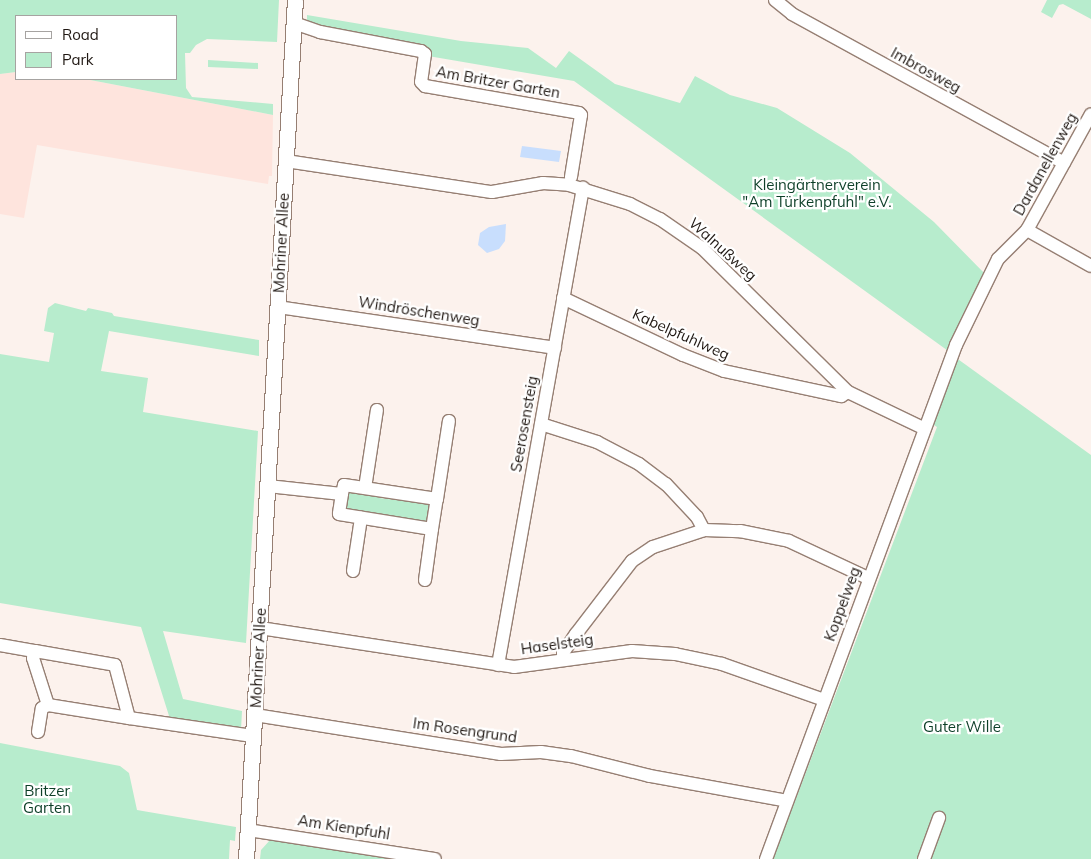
<!DOCTYPE html>
<meta charset="utf-8">
<style>
body{margin:0}
#map{position:relative;width:1091px;height:859px;overflow:hidden;background:#fcf2ed;font-family:Mulish,sans-serif}
div>[style]{position:absolute}
.commercial>*{inset:0;background:#fee4dd}
.green>*{inset:0;background:#b7eccd}
.water>*{inset:0;background:#c8defd}
.roads{filter:drop-shadow(1px 0 #967f73) drop-shadow(-1px 0 #967f73) drop-shadow(0 1px #967f73) drop-shadow(0 -1px #967f73)}
.minor>*{height:12px;margin:-6px;padding:0 6px;transform-origin:6px;border-radius:6px;background:#fff}
.major>*{height:15px;margin:-7.5px;padding:0 7.5px;transform-origin:7.5px;border-radius:7.5px;background:#fff}
span{translate:-50% -50%;white-space:nowrap;text-align:center;line-height:1.15;-webkit-text-stroke:4.5px #fff;paint-order:stroke}
.street-label{font-size:15px;color:#201813}
.park-label{font-size:15px;color:#0d3f28}
.legend{position:absolute;left:15px;top:15px;width:162px;height:65px;box-sizing:border-box;background:#fff;border:1px solid #a6a3a1;margin:0;padding:6px 9px;list-style:none;font-size:15px;color:#201813}
.legend li{display:flex;align-items:center;gap:10px;height:25px}
.legend b{width:25px;border:1px solid #a6a3a1}
</style>
<div id="map">
<div class="commercial">
<i style="clip-path:polygon(16px 72px,16px 79px,85px 79px,273px 115px,272px 176px,269px 176px,268px 184px,37px 145px,24px 218px,0 214px,0 74px)"></i>
</div>
<div class="green">
<i style="clip-path:polygon(0 0,279px 0,277px 42px,207px 39px,196px 45px,190px 53px,185px 53px,186px 88px,192px 97px,273px 104px,273px 115px,85px 79px,176px 79px,176px 16px,16px 16px,16px 72px,0 74px)"></i>
<i style="clip-path:polygon(1047px 0,1091px 0,1091px 19px,1063px 4px,1059px 5px,1052px 18px,1041px 12px)"></i>
<i style="clip-path:polygon(307px 15px,461px 41px,528px 48px,556px 68px,569px 51px,615px 84px,680px 103px,695px 76px,730px 95px,777px 108px,850px 153px,934px 222px,988px 277px,951px 353px,574px 81px,428px 56px,307px 27px)"></i>
<i style="clip-path:polygon(208px 60px,258px 63px,258px 69px,208px 67px)"></i>
<i style="clip-path:polygon(55px 303px,86px 311px,88px 308px,112px 313px,114px 316px,259px 340px,259px 356px,109px 331px,101px 371px,148px 378px,143px 412px,258px 431px,246px 643px,163px 631px,183px 699px,242px 711px,241px 730px,170px 719px,141px 627px,0 603px,0 354px,49px 362px,54px 333px,44px 331px,48px 308px)"></i>
<i style="clip-path:polygon(955px 357px,1091px 455px,1091px 859px,773px 859px,937px 427px,929px 422px)"></i>
<i style="clip-path:polygon(348px 491px,377px 493px,379px 498px,396px 500px,399px 497px,428px 502px,431px 505px,428px 522px,345px 509px)"></i>
<i style="clip-path:polygon(0 743px,120px 766px,129px 773px,137px 810px,236px 827px,235px 841px,230px 840px,229px 859px,0 859px)"></i>
<i style="clip-path:polygon(271px 839px,393px 859px,260px 859px,261px 850px)"></i>
</div>
<div class="water">
<i style="clip-path:polygon(522px 146px,561px 151px,559px 162px,520px 157px)"></i>
<i style="clip-path:polygon(506px 224px,505px 241px,499px 249px,487px 253px,478px 245px,480px 233px,489px 227px)"></i>
</div>
<div class="roads">
<div class="minor">
<i style="left:775px;top:0;width:22px;rotate:39deg"></i>
<i style="left:792px;top:14px;width:310px;rotate:28.7deg"></i>
<i style="left:294px;top:23px;width:28px;rotate:19deg"></i>
<i style="left:320px;top:32px;width:103px;rotate:10.7deg"></i>
<i style="left:421px;top:51px;width:5px;rotate:37deg"></i>
<i style="left:425px;top:54px;width:28px;rotate:98deg"></i>
<i style="left:421px;top:82px;width:6px;rotate:45deg"></i>
<i style="left:425px;top:86px;width:156px;rotate:9.9deg"></i>
<i style="left:579px;top:113px;width:3px;rotate:45deg"></i>
<i style="left:581px;top:115px;width:63px;rotate:99.2deg"></i>
<i style="left:286px;top:161px;width:208px;rotate:8.6deg"></i>
<i style="left:492px;top:192px;width:52px;rotate:-10deg"></i>
<i style="left:543px;top:183px;width:26px;rotate:4deg"></i>
<i style="left:569px;top:185px;width:64px;rotate:17.3deg"></i>
<i style="left:630px;top:204px;width:34px;rotate:27deg"></i>
<i style="left:660px;top:219px;width:51px;rotate:34.6deg"></i>
<i style="left:702px;top:248px;width:205px;rotate:44.6deg"></i>
<i style="left:848px;top:392px;width:83px;rotate:25.6deg"></i>
<i style="left:1027px;top:230px;width:73px;rotate:29.4deg"></i>
<i style="left:563px;top:298px;width:133px;rotate:25.4deg"></i>
<i style="left:683px;top:355px;width:44px;rotate:21.3deg"></i>
<i style="left:724px;top:371px;width:120px;rotate:12.1deg"></i>
<i style="left:841px;top:396px;width:8px;rotate:-30deg"></i>
<i style="left:278px;top:307px;width:280px;rotate:8.4deg"></i>
<i style="left:541px;top:424px;width:59px;rotate:17.8deg"></i>
<i style="left:597px;top:442px;width:47px;rotate:27.6deg"></i>
<i style="left:639px;top:464px;width:34px;rotate:37deg"></i>
<i style="left:666px;top:484px;width:45px;rotate:46.8deg"></i>
<i style="left:697px;top:517px;width:15px;rotate:62deg"></i>
<i style="left:704px;top:530px;width:36px;rotate:2deg"></i>
<i style="left:740px;top:531px;width:50px;rotate:11.5deg"></i>
<i style="left:789px;top:541px;width:87px;rotate:25.1deg"></i>
<i style="left:268px;top:486px;width:74px;rotate:6.2deg"></i>
<i style="left:342px;top:494px;width:20px;rotate:99deg"></i>
<i style="left:339px;top:514px;width:94px;rotate:9.2deg"></i>
<i style="left:432px;top:529px;width:30px;rotate:-81deg"></i>
<i style="left:437px;top:499px;width:94px;rotate:-171.4deg"></i>
<i style="left:344px;top:485px;width:9px;rotate:103deg"></i>
<i style="left:365px;top:488px;width:79px;rotate:-81.3deg"></i>
<i style="left:437px;top:499px;width:79px;rotate:-81.3deg"></i>
<i style="left:353px;top:571px;width:54px;rotate:-81.4deg"></i>
<i style="left:425px;top:580px;width:51px;rotate:-82.2deg"></i>
<i style="left:260px;top:628px;width:257px;rotate:8.7deg"></i>
<i style="left:514px;top:667px;width:119px;rotate:-7.7deg"></i>
<i style="left:632px;top:651px;width:43px;rotate:4deg"></i>
<i style="left:675px;top:654px;width:48px;rotate:12deg"></i>
<i style="left:722px;top:664px;width:108px;rotate:19.4deg"></i>
<i style="left:0;top:645px;width:36px;rotate:10deg"></i>
<i style="left:564px;top:660px;width:7px;rotate:-98deg"></i>
<i style="left:563px;top:653px;width:23px;rotate:-56deg"></i>
<i style="left:576px;top:634px;width:92px;rotate:-52.5deg"></i>
<i style="left:632px;top:561px;width:25px;rotate:-34deg"></i>
<i style="left:653px;top:547px;width:54px;rotate:-18.4deg"></i>
<i style="left:498px;top:665px;width:485px;rotate:-79.9deg"></i>
<i style="left:255px;top:715px;width:249px;rotate:9deg"></i>
<i style="left:501px;top:754px;width:40px;rotate:-2.9deg"></i>
<i style="left:541px;top:752px;width:30px;rotate:8deg"></i>
<i style="left:571px;top:756px;width:81px;rotate:14.2deg"></i>
<i style="left:650px;top:776px;width:139px;rotate:10.3deg"></i>
<i style="left:129px;top:718px;width:82px;rotate:-170.9deg"></i>
<i style="left:48px;top:705px;width:49px;rotate:-107.7deg"></i>
<i style="left:33px;top:658px;width:7px;rotate:-74deg"></i>
<i style="left:35px;top:651px;width:81px;rotate:9.9deg"></i>
<i style="left:115px;top:665px;width:55px;rotate:75.2deg"></i>
<i style="left:129px;top:718px;width:125px;rotate:8.3deg"></i>
<i style="left:38px;top:732px;width:24px;rotate:-81deg"></i>
<i style="left:42px;top:708px;width:7px;rotate:-27deg"></i>
<i style="left:248px;top:830px;width:189px;rotate:8.8deg"></i>
<i style="left:766px;top:859px;width:548px;rotate:-69.71deg"></i>
<i style="left:956px;top:345px;width:96px;rotate:-64deg"></i>
<i style="left:998px;top:259px;width:41px;rotate:-45deg"></i>
<i style="left:1027px;top:230px;width:132px;rotate:-61.1deg"></i>
<i style="left:924px;top:859px;width:44px;rotate:-69.9deg"></i>
</div>
<div class="major">
<i style="left:246px;top:859px;width:860px;rotate:-86.74deg"></i>
</div>
</div>
<div class="street-label">
<span style="left:926px;top:70px;rotate:29deg">Imbrosweg</span>
<span style="left:498px;top:82px;rotate:10deg">Am Britzer Garten</span>
<span style="left:1045px;top:164px;rotate:-61deg">Dardanellenweg</span>
<span style="left:281px;top:243px;rotate:-87deg">Mohriner Allee</span>
<span style="left:723px;top:249px;rotate:42deg">Walnußweg</span>
<span style="left:419px;top:311px;rotate:9deg">Windröschenweg</span>
<span style="left:681px;top:334px;rotate:24deg">Kabelpfuhlweg</span>
<span style="left:524px;top:424px;rotate:-80deg">Seerosensteig</span>
<span style="left:842px;top:604px;rotate:-70deg">Koppelweg</span>
<span style="left:557px;top:644px;rotate:-8deg">Haselsteig</span>
<span style="left:258px;top:658px;rotate:-87deg">Mohriner Allee</span>
<span style="left:465px;top:730px;rotate:8deg">Im Rosengrund</span>
<span style="left:344px;top:827px;rotate:9deg">Am Kienpfuhl</span>
</div>
<div class="park-label">
<span style="left:817px;top:193px">Kleingärtnerverein<br>"Am Türkenpfuhl" e.V.</span>
<span style="left:962px;top:727px">Guter Wille</span>
<span style="left:47px;top:799px">Britzer<br>Garten</span>
</div>
<ul class="legend">
<li><b style="height:6px;background:#fff"></b>Road</li>
<li><b style="height:14px;background:#b7eccd"></b>Park</li>
</ul>
</div>
